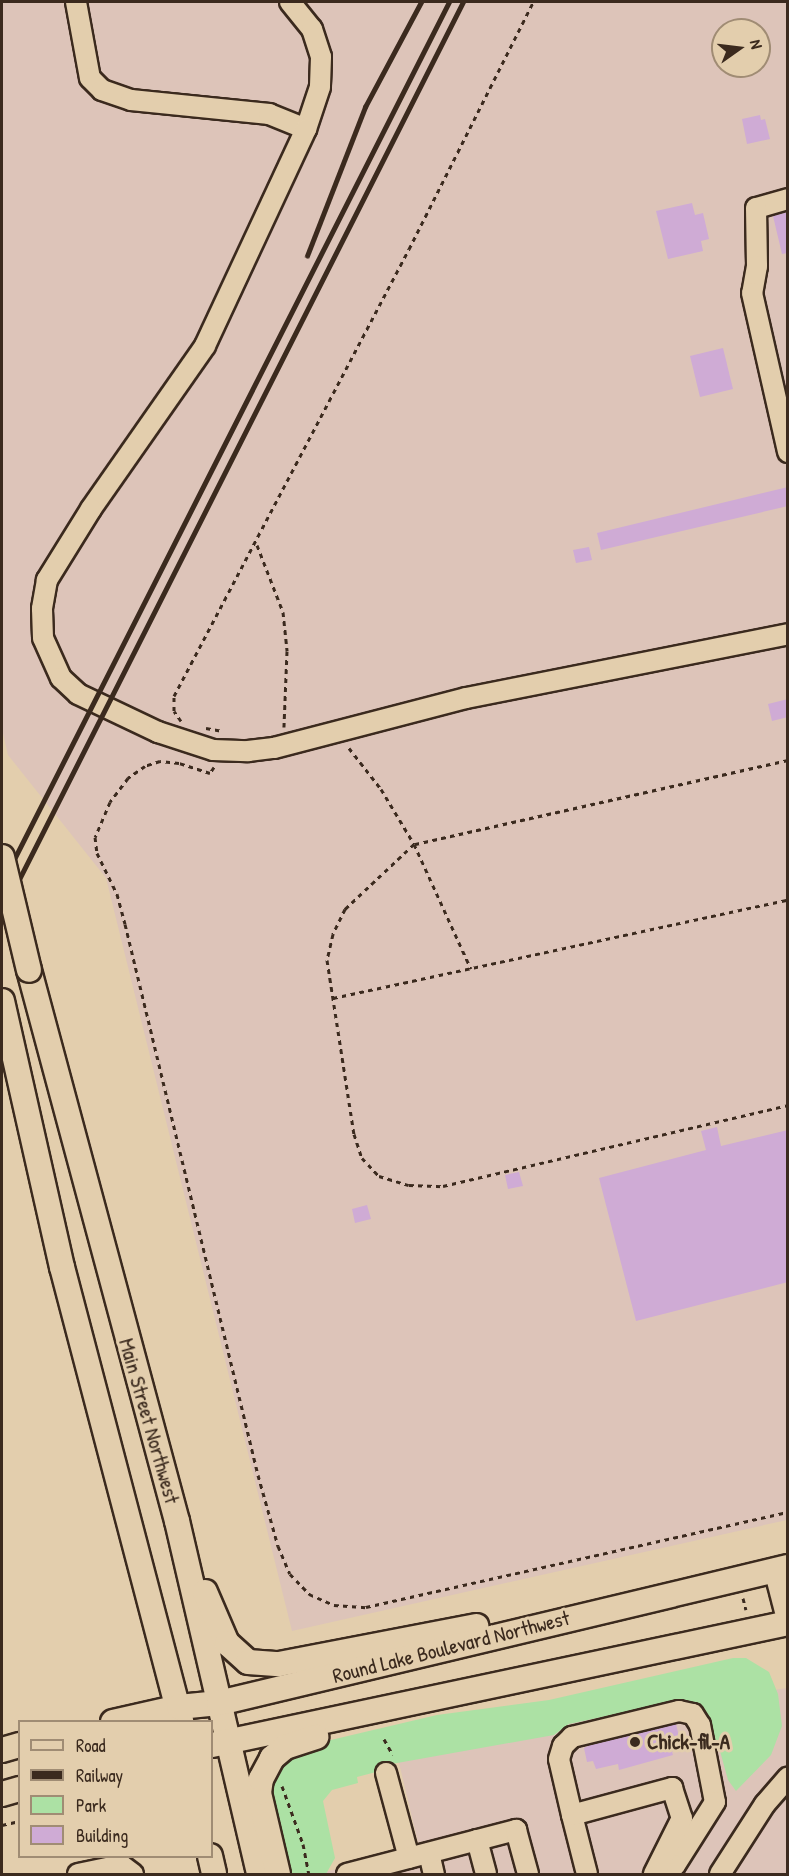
<!DOCTYPE html>
<style>
body{margin:0}
#map{position:relative;width:789px;height:1876px;overflow:hidden;background:#e3cead;font-family:"Patrick Hand",sans-serif}
div>[style]{position:absolute}
.built>*{inset:0;background:#ddc4b9}
.green>*{inset:0;background:#ace1a4}
.building>*{inset:0;background:#cfabd5}
.path>*{height:3px;margin-top:-1.5px;transform-origin:0;background:repeating-linear-gradient(90deg,#3b2a1e 0 4.5px,transparent 0 9px)}
.roads{filter:drop-shadow(2px 0 #3b2a1e) drop-shadow(-2px 0 #3b2a1e) drop-shadow(0 2px #3b2a1e) drop-shadow(0 -2px #3b2a1e)}
.minor>*{height:20px;margin:-10px;padding:0 10px;transform-origin:10px;border-radius:10px;background:#e3cead}
.major>*{height:24px;margin:-12px;padding:0 12px;transform-origin:12px;border-radius:12px;background:#e3cead}
.rail>*{height:4.5px;margin:-2.25px;padding:0 2.25px;transform-origin:2.25px;border-radius:2.25px;background:#3b2a1e}
.bridges{filter:drop-shadow(2px 0 #3b2a1e) drop-shadow(-2px 0 #3b2a1e) drop-shadow(0 2px #3b2a1e) drop-shadow(0 -2px #3b2a1e)}
.major-bridge>*{height:24px;margin:-12px;padding:0 12px;transform-origin:12px;border-radius:12px;background:#e3cead}
.dots>*{width:16px;height:16px;translate:-50% -50%;box-sizing:border-box;border:3px solid #e3cead;border-radius:50%}
span{translate:-50% -50%;white-space:nowrap;text-align:center;line-height:1.15;-webkit-text-stroke:6px #e3cead;paint-order:stroke}
.street-label{font-size:21px;color:#3b2a1e}
.poi-label{font-size:21px;color:#3b2a1e;font-weight:700}
.left{translate:0 -50%;text-align:left}
.frame{position:absolute;inset:0;border:3px solid #3b2a1e;pointer-events:none}
.legend{position:absolute;left:18px;top:1720px;width:195px;height:138px;box-sizing:border-box;background:#e3cead;border:2px solid #a08c74;margin:0;padding:8px 10px;list-style:none;font-size:18px;color:#3b2a1e}
.legend li{display:flex;align-items:center;gap:12px;height:30px}
.legend b{width:30px;border:2px solid #a08c74}
.north{position:absolute;left:711px;top:18px;width:60px;height:60px;box-sizing:border-box;background:#e3cead;border:2px solid #a08c74;border-radius:50%;rotate:76deg;font-size:16px;font-weight:700;line-height:24px;text-align:center;color:#3b2a1e}
.north::after{content:'';display:block;margin:auto;width:21px;height:27px;background:#3b2a1e;clip-path:polygon(50% 0,100% 100%,50% 72%,0 100%)}
</style>
<div id="map">
<div class="built">
<i style="clip-path:polygon(evenodd,2px 2px,787px 2px,787px 1520px,292px 1631px,106px 878px,8px 755px,2px 729px,2px 2px,723px 30px,759px 30px,759px 66px,723px 66px,723px 30px)"></i>
<i style="clip-path:polygon(787px 1688px,787px 1874px,318px 1874px,419px 1847px,395px 1746px)"></i>
</div>
<div class="green">
<i style="clip-path:polygon(733px 1658px,746px 1658px,769px 1672px,778px 1694px,782px 1726px,771px 1755px,736px 1791px,728px 1780px,720px 1751px,717px 1751px,697px 1709px,677px 1701px,569px 1724px,554px 1735px,375px 1767px,376px 1772px,357px 1777px,358px 1783px,332px 1790px,323px 1801px,335px 1858px,326px 1874px,283px 1874px,272px 1783px,282px 1761px,301px 1747px,437px 1715px,549px 1700px)"></i>
</div>
<div class="building">
<i style="clip-path:polygon(760px 115px,761px 120px,765px 119px,770px 139px,747px 144px,742px 119px)"></i>
<i style="clip-path:polygon(692px 203px,695px 215px,703px 213px,709px 239px,701px 241px,703px 251px,668px 259px,656px 211px)"></i>
<i style="clip-path:polygon(788px 212px,788px 253px,782px 254px,773px 216px)"></i>
<i style="clip-path:polygon(723px 348px,733px 389px,700px 397px,690px 356px)"></i>
<i style="clip-path:polygon(788px 487px,788px 506px,601px 550px,597px 533px)"></i>
<i style="clip-path:polygon(589px 547px,592px 560px,576px 563px,573px 550px)"></i>
<i style="clip-path:polygon(788px 699px,788px 717px,772px 721px,768px 704px)"></i>
<i style="clip-path:polygon(717px 1127px,721px 1146px,788px 1130px,788px 1282px,636px 1321px,599px 1178px,706px 1150px,701px 1131px)"></i>
<i style="clip-path:polygon(519px 1172px,523px 1186px,508px 1189px,505px 1175px)"></i>
<i style="clip-path:polygon(367px 1205px,371px 1219px,355px 1223px,352px 1209px)"></i>
<i style="clip-path:polygon(676px 1724px,682px 1749px,672px 1752px,673px 1755px,619px 1770px,618px 1764px,596px 1769px,593px 1761px,587px 1762px,584px 1748px,590px 1745px)"></i>
</div>
<div class="path">
<i style="left:257px;top:545px;width:72px;rotate:68.8deg"></i>
<i style="left:283px;top:612px;width:39px;rotate:84deg"></i>
<i style="left:287px;top:651px;width:76px;rotate:92.3deg"></i>
<i style="left:181px;top:721px;width:12px;rotate:-125deg"></i>
<i style="left:174px;top:711px;width:15px;rotate:-90deg"></i>
<i style="left:174px;top:696px;width:505px;rotate:-62.27deg"></i>
<i style="left:409px;top:249px;width:276px;rotate:-63.3deg"></i>
<i style="left:206px;top:728px;width:17px;rotate:10deg"></i>
<i style="left:349px;top:748px;width:52px;rotate:52deg"></i>
<i style="left:381px;top:789px;width:64px;rotate:59deg"></i>
<i style="left:414px;top:844px;width:137px;rotate:65.5deg"></i>
<i style="left:788px;top:760px;width:383px;rotate:167.3deg"></i>
<i style="left:414px;top:844px;width:95px;rotate:136.7deg"></i>
<i style="left:345px;top:909px;width:28px;rotate:116deg"></i>
<i style="left:333px;top:934px;width:27px;rotate:103deg"></i>
<i style="left:327px;top:960px;width:176px;rotate:81.2deg"></i>
<i style="left:354px;top:1134px;width:25px;rotate:72deg"></i>
<i style="left:362px;top:1158px;width:25px;rotate:47deg"></i>
<i style="left:379px;top:1176px;width:31px;rotate:17deg"></i>
<i style="left:409px;top:1185px;width:34px;rotate:2deg"></i>
<i style="left:443px;top:1186px;width:354px;rotate:-13.2deg"></i>
<i style="left:214px;top:767px;width:7px;rotate:124deg"></i>
<i style="left:210px;top:773px;width:33px;rotate:-162deg"></i>
<i style="left:179px;top:763px;width:19px;rotate:-174deg"></i>
<i style="left:160px;top:761px;width:16px;rotate:162deg"></i>
<i style="left:145px;top:766px;width:21px;rotate:145deg"></i>
<i style="left:128px;top:778px;width:30px;rotate:127deg"></i>
<i style="left:110px;top:802px;width:38px;rotate:113deg"></i>
<i style="left:95px;top:837px;width:16px;rotate:83deg"></i>
<i style="left:97px;top:853px;width:46px;rotate:64deg"></i>
<i style="left:117px;top:894px;width:31px;rotate:75deg"></i>
<i style="left:125px;top:924px;width:567px;rotate:76.43deg"></i>
<i style="left:258px;top:1475px;width:74px;rotate:74.3deg"></i>
<i style="left:278px;top:1546px;width:30px;rotate:67deg"></i>
<i style="left:290px;top:1574px;width:28px;rotate:46deg"></i>
<i style="left:309px;top:1594px;width:27px;rotate:24deg"></i>
<i style="left:334px;top:1605px;width:32px;rotate:4deg"></i>
<i style="left:366px;top:1607px;width:433px;rotate:-12.7deg"></i>
<i style="left:333px;top:998px;width:465px;rotate:-12.2deg"></i>
<i style="left:743px;top:1598px;width:12px;rotate:76deg"></i>
<i style="left:384px;top:1739px;width:18px;rotate:61deg"></i>
<i style="left:282px;top:1786px;width:62px;rotate:70.1deg"></i>
<i style="left:303px;top:1844px;width:31px;rotate:79deg"></i>
<i style="left:2px;top:1825px;width:18px;rotate:-13deg"></i>
</div>
<div class="roads">
<div class="minor">
<i style="left:76px;top:2px;width:77px;rotate:79.6deg"></i>
<i style="left:90px;top:78px;width:17px;rotate:45deg"></i>
<i style="left:102px;top:90px;width:31px;rotate:19deg"></i>
<i style="left:131px;top:100px;width:139px;rotate:5.8deg"></i>
<i style="left:269px;top:114px;width:40px;rotate:22deg"></i>
<i style="left:290px;top:2px;width:35px;rotate:51deg"></i>
<i style="left:312px;top:29px;width:29px;rotate:72deg"></i>
<i style="left:321px;top:57px;width:30px;rotate:92deg"></i>
<i style="left:320px;top:87px;width:44px;rotate:108.4deg"></i>
<i style="left:306px;top:129px;width:239px;rotate:115deg"></i>
<i style="left:205px;top:346px;width:199px;rotate:125deg"></i>
<i style="left:91px;top:509px;width:84px;rotate:121.8deg"></i>
<i style="left:47px;top:580px;width:29px;rotate:100deg"></i>
<i style="left:42px;top:609px;width:29px;rotate:88deg"></i>
<i style="left:43px;top:638px;width:44px;rotate:65.8deg"></i>
<i style="left:61px;top:678px;width:23px;rotate:43deg"></i>
<i style="left:78px;top:694px;width:89px;rotate:25.4deg"></i>
<i style="left:158px;top:732px;width:58px;rotate:18.1deg"></i>
<i style="left:213px;top:750px;width:35px;rotate:2deg"></i>
<i style="left:248px;top:751px;width:26px;rotate:-7deg"></i>
<i style="left:274px;top:748px;width:198px;rotate:-14.6deg"></i>
<i style="left:466px;top:698px;width:328px;rotate:-11.2deg"></i>
<i style="left:788px;top:199px;width:33px;rotate:164deg"></i>
<i style="left:756px;top:208px;width:58px;rotate:89deg"></i>
<i style="left:757px;top:266px;width:27px;rotate:100deg"></i>
<i style="left:752px;top:293px;width:163px;rotate:77.2deg"></i>
<i style="left:774px;top:1569px;width:56px;rotate:75.5deg"></i>
<i style="left:386px;top:1773px;width:88px;rotate:74.9deg"></i>
<i style="left:572px;top:1815px;width:57px;rotate:-103.1deg"></i>
<i style="left:559px;top:1759px;width:14px;rotate:-73deg"></i>
<i style="left:563px;top:1746px;width:13px;rotate:-45deg"></i>
<i style="left:572px;top:1737px;width:110px;rotate:-13.7deg"></i>
<i style="left:679px;top:1711px;width:14px;rotate:12deg"></i>
<i style="left:693px;top:1714px;width:13px;rotate:58deg"></i>
<i style="left:700px;top:1725px;width:78px;rotate:79deg"></i>
<i style="left:715px;top:1802px;width:75px;rotate:122.4deg"></i>
<i style="left:675px;top:1865px;width:16px;rotate:145deg"></i>
<i style="left:477px;top:1840px;width:35px;rotate:75deg"></i>
<i style="left:429px;top:1853px;width:22px;rotate:77deg"></i>
<i style="left:78px;top:1874px;width:44px;rotate:-11.8deg"></i>
<i style="left:121px;top:1865px;width:15px;rotate:37deg"></i>
<i style="left:347px;top:1874px;width:175px;rotate:-14.6deg"></i>
<i style="left:516px;top:1830px;width:46px;rotate:74.7deg"></i>
<i style="left:587px;top:1874px;width:61px;rotate:-104.3deg"></i>
<i style="left:572px;top:1815px;width:104px;rotate:-15.1deg"></i>
<i style="left:672px;top:1788px;width:32px;rotate:72deg"></i>
<i style="left:682px;top:1818px;width:63px;rotate:116.6deg"></i>
<i style="left:720px;top:1874px;width:83px;rotate:-57.3deg"></i>
<i style="left:765px;top:1804px;width:35px;rotate:-49deg"></i>
</div>
<div class="major">
<i style="left:29px;top:970px;width:571px;rotate:74.97deg"></i>
<i style="left:177px;top:1521px;width:362px;rotate:76.9deg"></i>
<i style="left:2px;top:1001px;width:273px;rotate:77.3deg"></i>
<i style="left:62px;top:1267px;width:470px;rotate:75.3deg"></i>
<i style="left:205px;top:1592px;width:56px;rotate:66.7deg"></i>
<i style="left:227px;top:1643px;width:28px;rotate:42deg"></i>
<i style="left:248px;top:1662px;width:31px;rotate:4deg"></i>
<i style="left:279px;top:1664px;width:201px;rotate:-10.9deg"></i>
<i style="left:113px;top:1722px;width:68px;rotate:-12.8deg"></i>
<i style="left:179px;top:1707px;width:40px;rotate:-5.7deg"></i>
<i style="left:219px;top:1703px;width:585px;rotate:-13.44deg"></i>
<i style="left:212px;top:1745px;width:589px;rotate:-11.96deg"></i>
<i style="left:2px;top:1750px;width:19px;rotate:-16deg"></i>
<i style="left:2px;top:1794px;width:19px;rotate:-16deg"></i>
<i style="left:210px;top:1856px;width:18px;rotate:77deg"></i>
<i style="left:278px;top:1874px;width:83px;rotate:-103.2deg"></i>
<i style="left:259px;top:1793px;width:14px;rotate:-82deg"></i>
<i style="left:261px;top:1779px;width:24px;rotate:-62deg"></i>
<i style="left:272px;top:1758px;width:17px;rotate:-40deg"></i>
<i style="left:285px;top:1747px;width:33px;rotate:-18deg"></i>
</div>
</div>
<div class="rail">
<i style="left:307px;top:256px;width:160px;rotate:-68.7deg"></i>
<i style="left:365px;top:107px;width:119px;rotate:-61.9deg"></i>
<i style="left:2px;top:883px;width:988px;rotate:-63.1deg"></i>
<i style="left:2px;top:913px;width:1021px;rotate:-63.16deg"></i>
</div>
<div class="bridges">
<div class="major-bridge">
<i style="left:2px;top:857px;width:116px;rotate:76.6deg"></i>
</div>
</div>
<div class="dots">
<i style="left:635px;top:1742px;background:#3b2a1e"></i>
</div>
<div class="street-label">
<span style="left:149px;top:1421px;rotate:74deg">Main Street Northwest</span>
<span style="left:451px;top:1647px;rotate:-14deg">Round Lake Boulevard Northwest</span>
</div>
<div class="poi-label">
<span class="left" style="left:647px;top:1742px">Chick-fil-A</span>
</div>
<div class="frame"></div>
<ul class="legend">
<li><b style="height:8px;background:#e3cead"></b>Road</li>
<li><b style="height:8px;background:#3b2a1e"></b>Railway</li>
<li><b style="height:16px;background:#ace1a4"></b>Park</li>
<li><b style="height:16px;background:#cfabd5"></b>Building</li>
</ul>
<div class="north">N</div>
</div>
